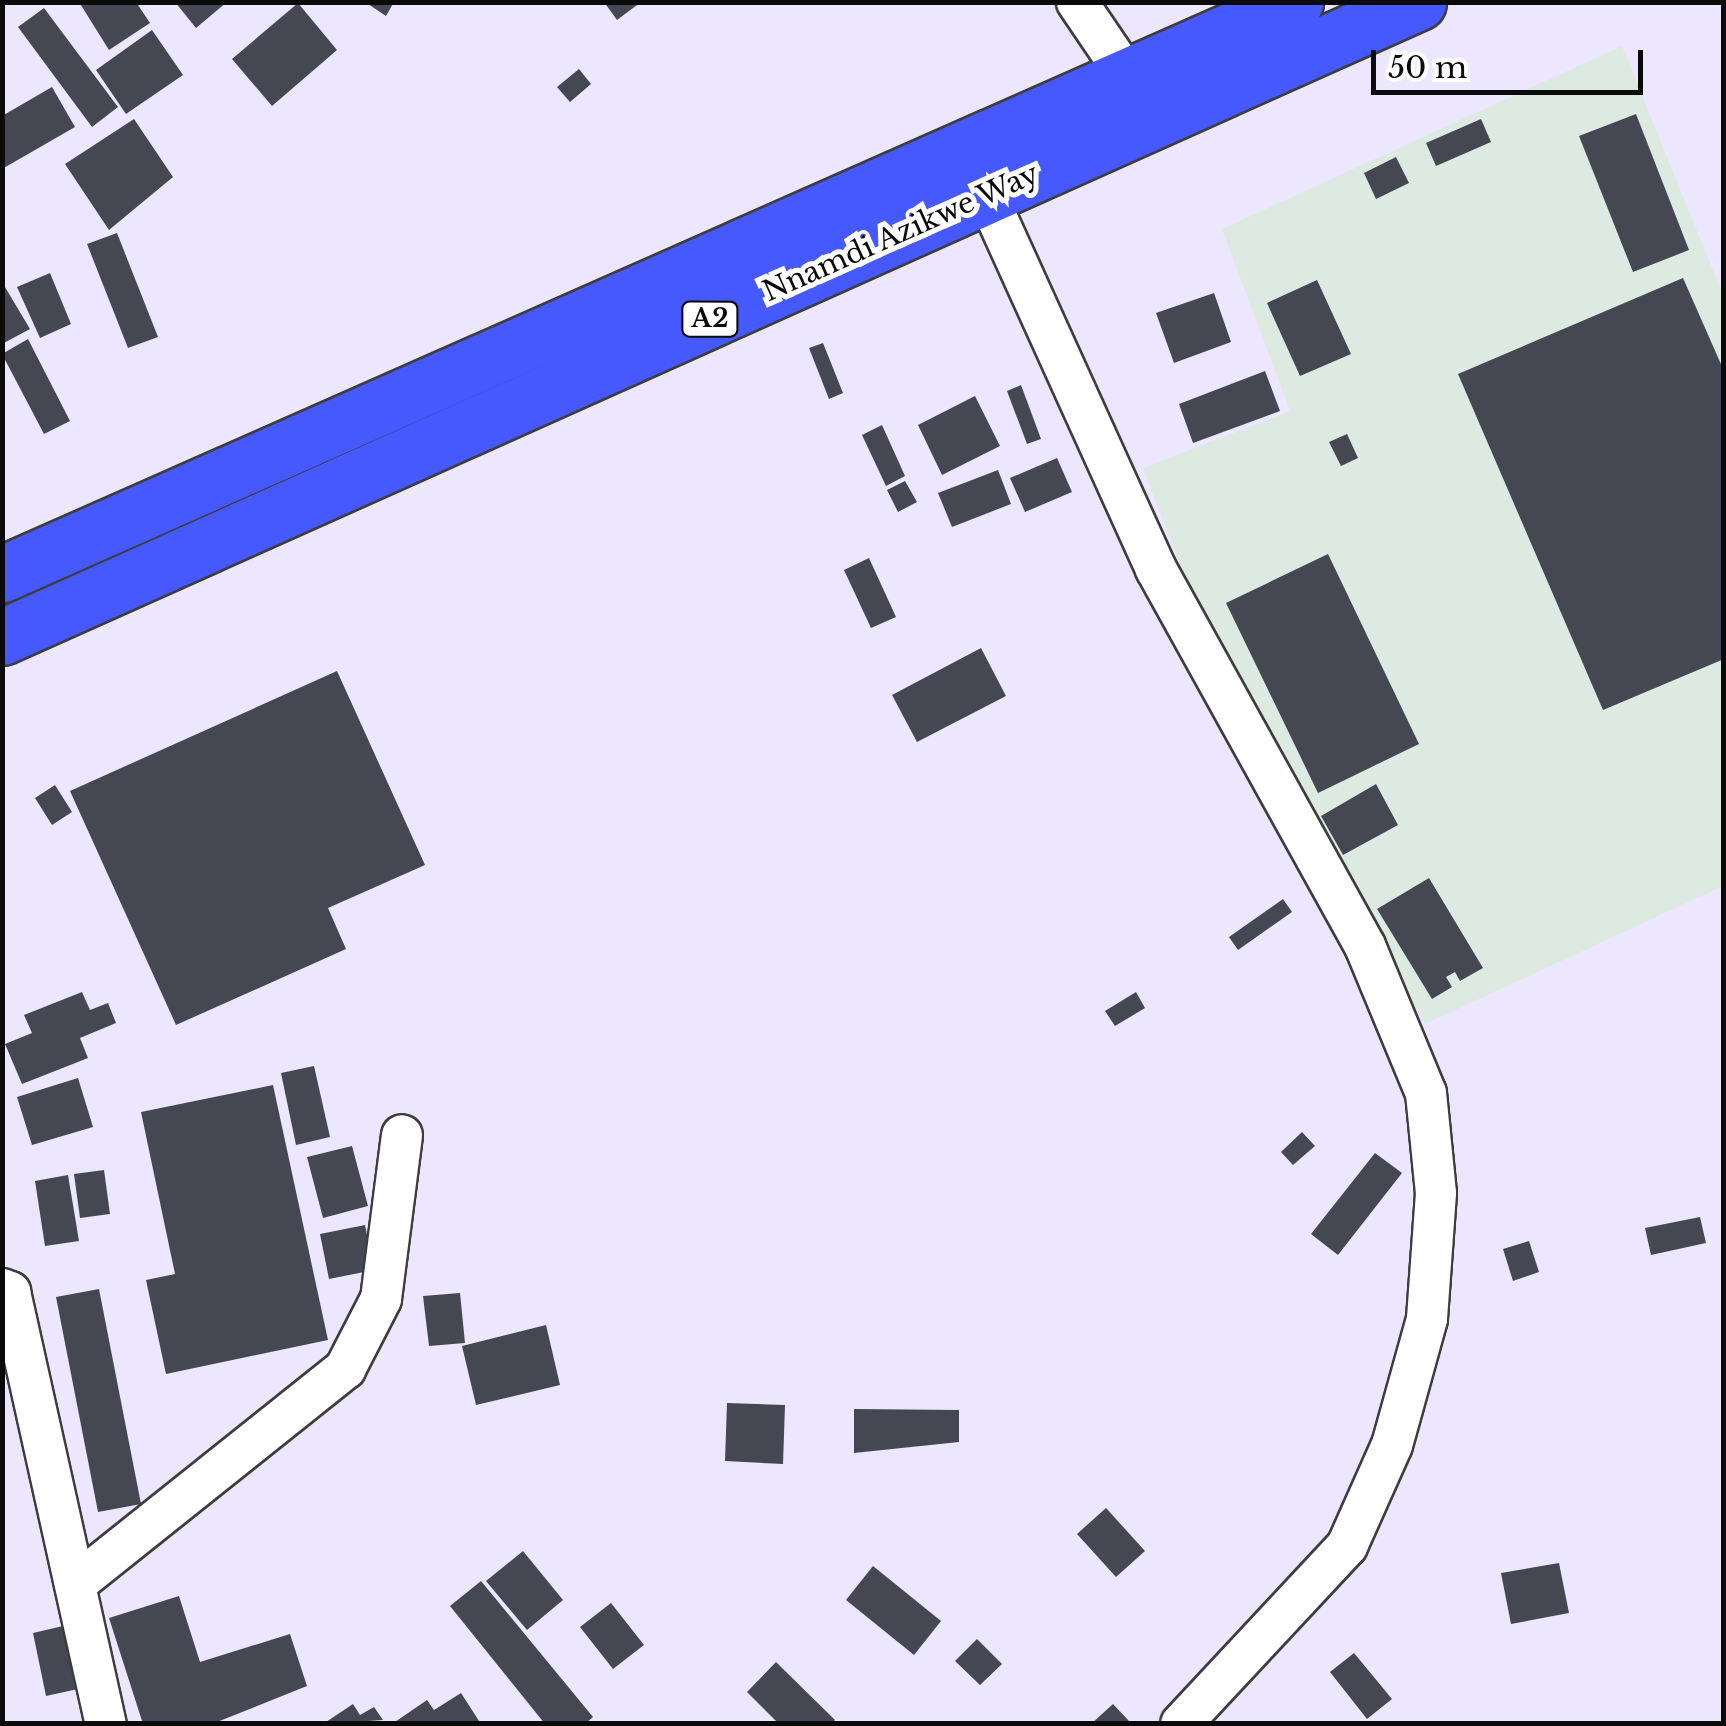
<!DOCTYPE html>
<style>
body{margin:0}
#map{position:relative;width:1726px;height:1726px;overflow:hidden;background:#ece7ff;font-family:"Libre Baskerville",serif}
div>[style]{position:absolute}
.industrial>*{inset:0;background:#dceae1}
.building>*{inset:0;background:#454853}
.roads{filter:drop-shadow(2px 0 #3d3d3d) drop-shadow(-2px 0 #3d3d3d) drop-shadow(0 2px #3d3d3d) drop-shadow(0 -2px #3d3d3d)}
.street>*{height:40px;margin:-20px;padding:0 20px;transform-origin:20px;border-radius:20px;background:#fff}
.highway>*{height:55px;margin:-27.5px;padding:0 27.5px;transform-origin:27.5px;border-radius:27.5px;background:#4559ff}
span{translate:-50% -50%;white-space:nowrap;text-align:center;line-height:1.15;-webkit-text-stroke:10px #fff;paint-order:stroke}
.shield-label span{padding:2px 8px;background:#fff;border:2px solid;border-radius:8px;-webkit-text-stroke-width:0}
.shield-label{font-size:25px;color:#0a0a0a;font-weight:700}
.street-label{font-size:28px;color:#0a0a0a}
.frame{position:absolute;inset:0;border:5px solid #0a0a0a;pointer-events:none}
.scale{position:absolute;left:1371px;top:50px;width:272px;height:45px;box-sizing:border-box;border:5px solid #0a0a0a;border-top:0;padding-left:12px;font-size:30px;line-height:35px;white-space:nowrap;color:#0a0a0a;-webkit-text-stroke:8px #fff;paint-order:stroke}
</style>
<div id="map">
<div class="industrial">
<i style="clip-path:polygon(1622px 46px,1723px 295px,1723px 886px,1425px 1024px,1219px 666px,1143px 468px,1290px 411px,1222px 229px)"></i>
</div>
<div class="building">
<i style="clip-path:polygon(79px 2px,136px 2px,150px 23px,109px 50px)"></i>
<i style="clip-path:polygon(175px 2px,227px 2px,196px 28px)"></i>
<i style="clip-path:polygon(365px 2px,394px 2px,386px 16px)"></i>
<i style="clip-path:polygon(604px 2px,641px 2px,617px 20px)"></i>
<i style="clip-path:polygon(298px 3px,337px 50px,272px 106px,232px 59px)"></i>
<i style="clip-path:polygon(44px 8px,118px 107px,92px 127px,18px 27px)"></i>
<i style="clip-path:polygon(152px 30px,183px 75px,126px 114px,96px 70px)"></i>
<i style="clip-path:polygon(579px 69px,591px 84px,570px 102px,557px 87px)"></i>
<i style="clip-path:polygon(52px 87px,75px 127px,2px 169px,2px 116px)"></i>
<i style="clip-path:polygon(1636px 114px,1689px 250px,1633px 272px,1579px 136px)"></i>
<i style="clip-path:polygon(134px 119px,173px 177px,109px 230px,65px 164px)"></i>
<i style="clip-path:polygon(1481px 119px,1491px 142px,1436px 166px,1426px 143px)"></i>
<i style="clip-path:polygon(1396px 157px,1409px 183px,1376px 199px,1364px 173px)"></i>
<i style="clip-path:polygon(117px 233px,158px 337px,128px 348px,87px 244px)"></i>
<i style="clip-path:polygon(50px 273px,71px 324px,40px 338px,17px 287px)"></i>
<i style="clip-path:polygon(1683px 278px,1724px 371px,1724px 659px,1603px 710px,1458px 374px)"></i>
<i style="clip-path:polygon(1317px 280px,1351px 354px,1300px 376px,1267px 303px)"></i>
<i style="clip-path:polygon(2px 282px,30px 329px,2px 344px)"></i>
<i style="clip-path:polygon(1214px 293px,1231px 342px,1174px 363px,1156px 313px)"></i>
<i style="clip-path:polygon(28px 339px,70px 421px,44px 434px,2px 354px)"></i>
<i style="clip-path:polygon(823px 343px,843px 393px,829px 399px,809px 348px)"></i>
<i style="clip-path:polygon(1265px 371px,1280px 411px,1193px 443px,1179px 404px)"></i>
<i style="clip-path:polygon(1021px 385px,1041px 439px,1027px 444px,1007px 391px)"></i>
<i style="clip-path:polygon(975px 396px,1000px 446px,942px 475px,918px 425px)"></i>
<i style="clip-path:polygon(882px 425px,905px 476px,886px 486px,862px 435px)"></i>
<i style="clip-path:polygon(1347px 434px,1358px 458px,1341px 466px,1329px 442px)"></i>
<i style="clip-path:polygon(1057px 458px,1072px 492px,1025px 512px,1010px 478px)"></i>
<i style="clip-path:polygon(998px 470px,1011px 504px,952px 527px,938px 493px)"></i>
<i style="clip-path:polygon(905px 481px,917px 502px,898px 512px,887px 490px)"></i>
<i style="clip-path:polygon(1328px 554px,1419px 744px,1318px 793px,1226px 603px)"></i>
<i style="clip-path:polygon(869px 558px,896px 617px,871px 628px,844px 570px)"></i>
<i style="clip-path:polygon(981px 648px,1006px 696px,917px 742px,892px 695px)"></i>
<i style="clip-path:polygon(337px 671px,425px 865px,328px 908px,346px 949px,176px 1025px,70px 791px)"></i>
<i style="clip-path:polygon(1376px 784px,1398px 825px,1343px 855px,1321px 816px)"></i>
<i style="clip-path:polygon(55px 785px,72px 812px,52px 825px,35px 798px)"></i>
<i style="clip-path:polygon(1429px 878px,1483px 968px,1460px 981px,1455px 972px,1446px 977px,1452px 987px,1432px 999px,1377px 909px)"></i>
<i style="clip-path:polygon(1283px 899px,1292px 912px,1238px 950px,1229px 937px)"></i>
<i style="clip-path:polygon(82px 992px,90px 1010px,108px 1003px,116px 1023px,80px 1038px,88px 1058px,22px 1084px,5px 1044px,32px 1033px,24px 1015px)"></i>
<i style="clip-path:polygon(1136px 992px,1145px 1008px,1115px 1026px,1105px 1011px)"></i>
<i style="clip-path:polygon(314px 1066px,330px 1137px,296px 1145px,281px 1073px)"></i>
<i style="clip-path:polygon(78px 1078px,93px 1127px,32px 1145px,17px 1097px)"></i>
<i style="clip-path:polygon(273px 1085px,328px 1340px,166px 1374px,146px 1280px,175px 1274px,141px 1112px)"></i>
<i style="clip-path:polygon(1302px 1132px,1315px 1146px,1293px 1165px,1281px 1152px)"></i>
<i style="clip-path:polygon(352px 1146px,368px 1206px,323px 1218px,307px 1157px)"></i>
<i style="clip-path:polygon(1375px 1153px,1402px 1173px,1338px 1255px,1311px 1234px)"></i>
<i style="clip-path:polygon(104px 1170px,110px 1214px,80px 1218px,74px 1174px)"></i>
<i style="clip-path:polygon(68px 1175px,79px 1241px,45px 1246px,35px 1181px)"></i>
<i style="clip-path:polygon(1700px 1217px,1706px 1243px,1651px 1255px,1645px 1228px)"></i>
<i style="clip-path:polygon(365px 1225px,374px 1270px,329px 1279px,320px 1234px)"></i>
<i style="clip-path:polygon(1529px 1241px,1539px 1272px,1513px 1281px,1503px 1249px)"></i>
<i style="clip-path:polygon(99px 1289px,141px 1504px,98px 1512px,56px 1297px)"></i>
<i style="clip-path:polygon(460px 1293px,465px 1343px,429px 1346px,423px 1296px)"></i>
<i style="clip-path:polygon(546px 1325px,560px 1385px,476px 1405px,462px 1346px)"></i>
<i style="clip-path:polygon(727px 1403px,785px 1405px,783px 1464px,725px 1461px)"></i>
<i style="clip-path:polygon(854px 1409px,959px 1410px,959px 1442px,854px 1453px)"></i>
<i style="clip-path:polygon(1106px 1508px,1145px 1551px,1116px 1577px,1077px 1534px)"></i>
<i style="clip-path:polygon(523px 1551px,563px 1600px,527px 1630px,486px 1581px)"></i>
<i style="clip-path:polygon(1559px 1563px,1569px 1613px,1511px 1624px,1501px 1573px)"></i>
<i style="clip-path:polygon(873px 1566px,941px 1621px,914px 1655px,846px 1600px)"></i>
<i style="clip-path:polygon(481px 1581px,593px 1717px,585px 1724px,545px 1724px,450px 1606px)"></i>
<i style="clip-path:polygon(179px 1596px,200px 1662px,290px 1634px,307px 1686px,212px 1724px,143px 1724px,109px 1618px)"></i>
<i style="clip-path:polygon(611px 1603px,644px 1645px,613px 1669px,580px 1627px)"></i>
<i style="clip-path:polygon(63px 1626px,87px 1687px,46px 1696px,33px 1633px)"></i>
<i style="clip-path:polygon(977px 1639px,1002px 1664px,980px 1685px,955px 1661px)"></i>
<i style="clip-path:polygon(1354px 1653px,1392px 1699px,1367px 1719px,1330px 1672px)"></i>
<i style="clip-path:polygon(776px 1662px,835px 1720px,831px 1724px,779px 1724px,747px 1692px)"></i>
<i style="clip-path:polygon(461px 1693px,481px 1724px,392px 1724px,427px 1700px,434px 1710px)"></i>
<i style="clip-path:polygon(353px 1704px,360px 1715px,374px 1707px,383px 1720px,323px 1724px)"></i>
<i style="clip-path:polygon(1113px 1704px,1129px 1721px,1091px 1724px)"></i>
</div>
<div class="roads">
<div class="street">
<i style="left:1077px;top:2px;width:116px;rotate:55.9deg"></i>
<i style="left:986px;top:194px;width:412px;rotate:65.6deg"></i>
<i style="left:1156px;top:569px;width:431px;rotate:61deg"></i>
<i style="left:1365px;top:946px;width:159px;rotate:67.5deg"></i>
<i style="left:1426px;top:1093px;width:100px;rotate:84.3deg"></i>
<i style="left:1436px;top:1193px;width:126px;rotate:94.1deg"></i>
<i style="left:1427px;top:1319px;width:131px;rotate:105.5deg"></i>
<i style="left:1392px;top:1445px;width:111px;rotate:114deg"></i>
<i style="left:1347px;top:1546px;width:243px;rotate:133deg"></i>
<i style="left:2px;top:1289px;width:9px;rotate:21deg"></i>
<i style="left:10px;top:1292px;width:443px;rotate:77.5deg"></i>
<i style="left:78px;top:1582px;width:342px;rotate:-38.6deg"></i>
<i style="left:345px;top:1369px;width:79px;rotate:-62.8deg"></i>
<i style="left:381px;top:1299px;width:165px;rotate:-82.7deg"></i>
</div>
<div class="highway">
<i style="left:2px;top:574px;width:1414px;rotate:-23.86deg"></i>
<i style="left:2px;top:637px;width:1552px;rotate:-24.15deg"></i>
</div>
</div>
<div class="shield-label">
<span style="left:710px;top:319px">A2</span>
</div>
<div class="street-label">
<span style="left:901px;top:233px;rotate:-24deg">Nnamdi Azikwe Way</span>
</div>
<div class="frame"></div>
<div class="scale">50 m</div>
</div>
